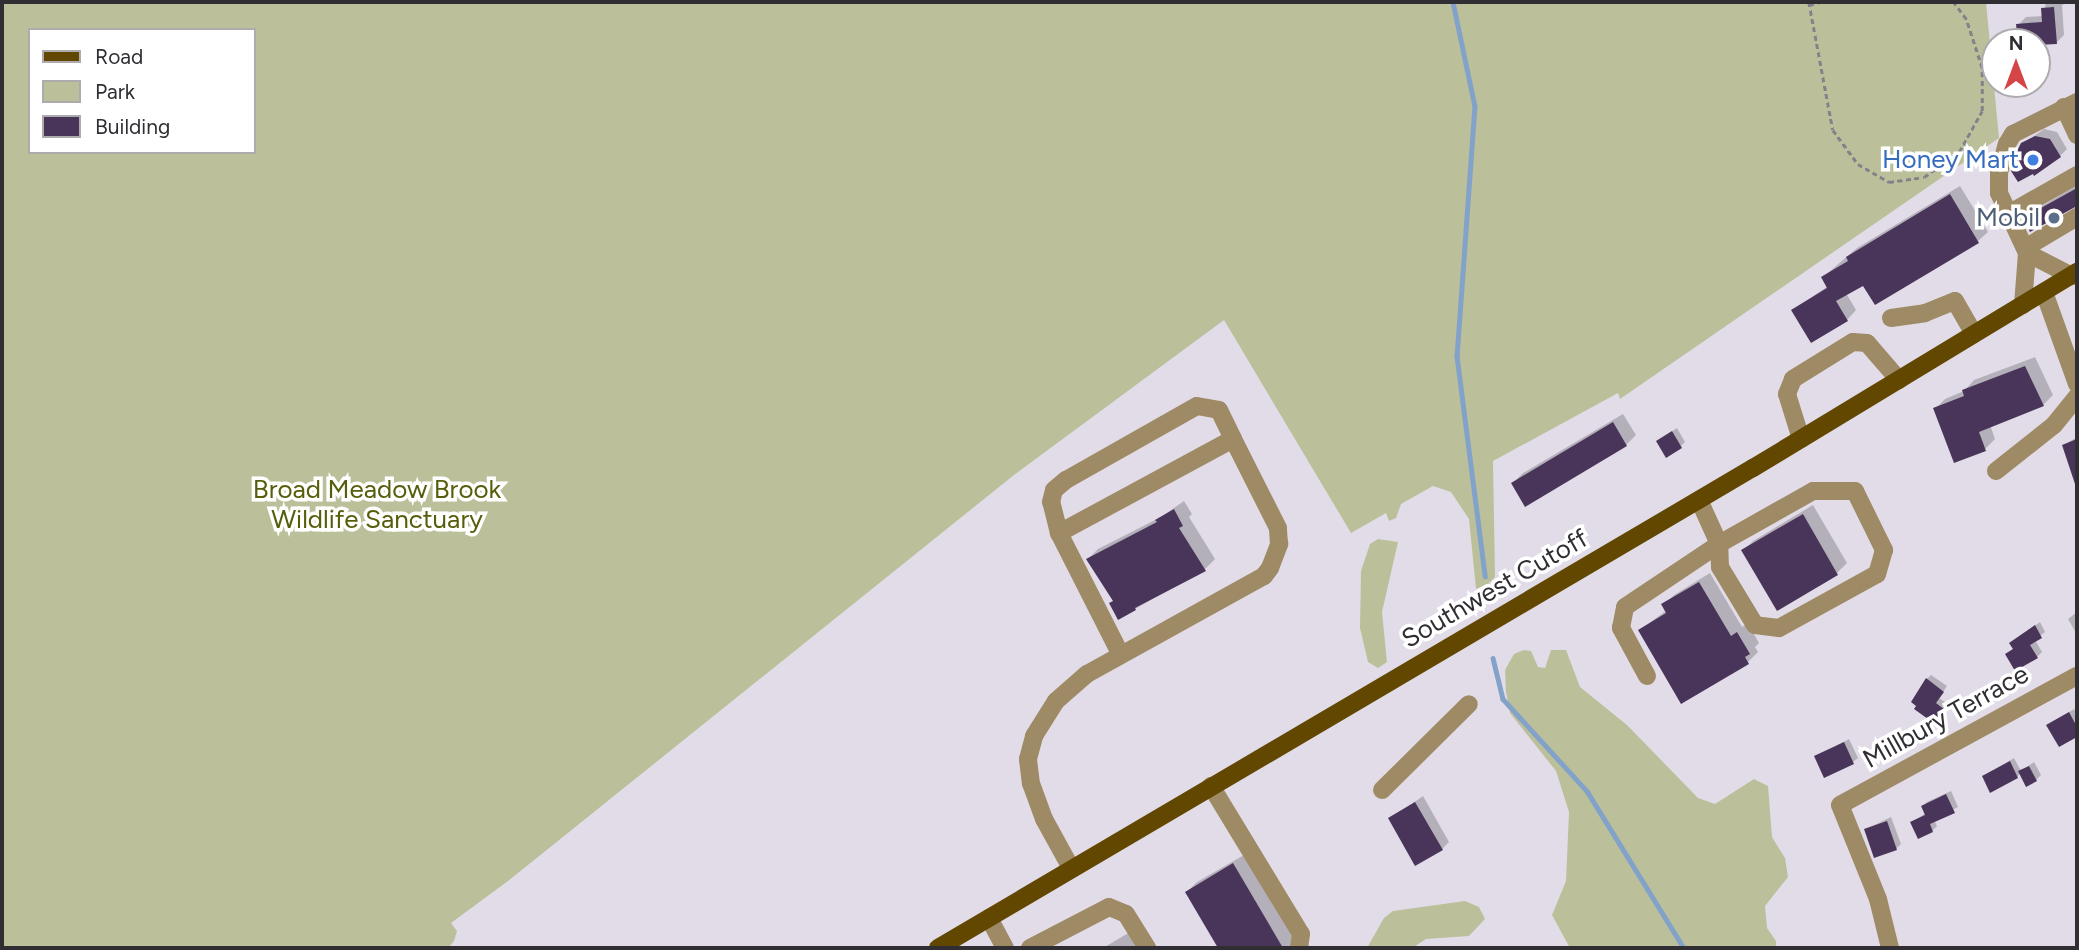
<!DOCTYPE html>
<style>
body{margin:0}
#map{position:relative;width:2079px;height:950px;overflow:hidden;background:#e2dce8;font-family:Figtree,sans-serif}
div>[style]{position:absolute}
.green>*{inset:0;background:#bbc09b}
.shadow>*{inset:0;background:#0003}
.stream>*{height:4.5px;margin:-2.25px;padding:0 2.25px;transform-origin:2.25px;border-radius:2.25px;background:#83a2c9}
.building>*{inset:0;background:#4a355a}
.path>*{height:2.5px;margin-top:-1.25px;transform-origin:0;background:repeating-linear-gradient(90deg,#858089 0 5px,transparent 0 8.5px)}
.minor>*{height:18px;margin:-9px;padding:0 9px;transform-origin:9px;border-radius:9px;background:#9e8b65}
.major>*{height:18px;margin:-9px;padding:0 9px;transform-origin:9px;border-radius:9px;background:#614700}
.dots>*{width:19px;height:19px;translate:-50% -50%;box-sizing:border-box;border:4px solid #fff;border-radius:50%}
span{translate:-50% -50%;white-space:nowrap;text-align:center;line-height:1.15;-webkit-text-stroke:7px #fff;paint-order:stroke}
.shop-label{font-size:26px;color:#366cbe}
.right{translate:-100% -50%;text-align:right}
.service-label{font-size:26px;color:#4e5e75}
.park-label{font-size:26px;color:#585d0b}
.street-label{font-size:26px;color:#312e33}
.frame{position:absolute;inset:0;border:4px solid #312e33;pointer-events:none}
.legend{position:absolute;left:28px;top:28px;width:228px;height:126px;box-sizing:border-box;background:#fff;border:2px solid #adabad;margin:0;padding:9px 12px;list-style:none;font-size:21px;color:#312e33}
.legend li{display:flex;align-items:center;gap:14px;height:35px}
.legend b{width:35px;border:2px solid #adabad}
.north{position:absolute;left:1981px;top:28px;width:70px;height:70px;box-sizing:border-box;background:#fff;border:2px solid #adabad;border-radius:50%;rotate:0deg;font-size:19px;font-weight:700;line-height:28px;text-align:center;color:#312e33}
.north::after{content:'';display:block;margin:auto;width:24px;height:32px;background:#d54547;clip-path:polygon(50% 0,100% 100%,50% 72%,0 100%)}
</style>
<div id="map">
<div class="green">
<i style="clip-path:polygon(evenodd,2px 2px,1986px 2px,1999px 138px,1620px 399px,1618px 393px,1493px 461px,1495px 577px,1488px 584px,1476px 589px,1469px 519px,1451px 492px,1433px 486px,1401px 504px,1396px 518px,1389px 521px,1386px 513px,1351px 533px,1224px 320px,1014px 475px,508px 881px,451px 923px,457px 931px,454px 941px,448px 948px,2px 948px,2px 2px,30px 30px,254px 30px,254px 152px,30px 152px,30px 30px)"></i>
<i style="clip-path:polygon(1378px 539px,1398px 542px,1382px 612px,1387px 662px,1378px 668px,1368px 662px,1360px 628px,1361px 571px,1370px 544px)"></i>
<i style="clip-path:polygon(1524px 650px,1531px 651px,1538px 667px,1545px 668px,1551px 650px,1566px 650px,1580px 687px,1627px 725px,1698px 798px,1715px 804px,1754px 779px,1768px 786px,1772px 837px,1785px 858px,1788px 877px,1765px 906px,1767px 928px,1776px 941px,1776px 948px,1570px 948px,1552px 915px,1566px 881px,1569px 812px,1556px 771px,1510px 713px,1506px 692px,1505px 670px,1514px 654px)"></i>
<i style="clip-path:polygon(1465px 901px,1479px 907px,1485px 919px,1469px 936px,1426px 939px,1412px 948px,1367px 948px,1384px 918px,1393px 911px)"></i>
</div>
<div class="shadow">
<i style="clip-path:polygon(2046px 2px,2069px 2px,2062px 5px,2064px 35px,2057px 42px,2020px 42px,2018px 25px,2026px 17px,2043px 16px)"></i>
<i style="clip-path:polygon(2044px 129px,2057px 132px,2067px 149px,2060px 156px,2023px 144px)"></i>
<i style="clip-path:polygon(2077px 185px,2077px 206px,2026px 219px,2033px 211px)"></i>
<i style="clip-path:polygon(1960px 186px,1988px 232px,1978px 241px,1875px 303px,1863px 283px,1846px 293px,1856px 310px,1847px 320px,1793px 310px,1828px 286px,1823px 277px,1857px 248px)"></i>
<i style="clip-path:polygon(2035px 357px,2053px 395px,2043px 405px,1990px 425px,1995px 439px,1985px 449px,1955px 461px,1935px 409px,1945px 399px,1964px 391px,1974px 380px)"></i>
<i style="clip-path:polygon(1623px 414px,1636px 435px,1626px 445px,1513px 483px,1523px 473px)"></i>
<i style="clip-path:polygon(1677px 428px,1685px 442px,1681px 446px,1658px 441px)"></i>
<i style="clip-path:polygon(2077px 437px,2077px 481px,2064px 445px)"></i>
<i style="clip-path:polygon(1184px 501px,1192px 514px,1189px 517px,1215px 559px,1205px 569px,1135px 609px,1114px 600px,1088px 559px,1098px 549px,1161px 517px)"></i>
<i style="clip-path:polygon(1813px 505px,1847px 563px,1837px 573px,1777px 608px,1743px 551px,1753px 541px)"></i>
<i style="clip-path:polygon(1710px 573px,1742px 627px,1748px 623px,1759px 643px,1755px 647px,1758px 652px,1748px 662px,1640px 630px,1667px 610px,1664px 605px,1674px 595px)"></i>
<i style="clip-path:polygon(2077px 612px,2077px 633px,2076px 633px,2068px 619px)"></i>
<i style="clip-path:polygon(2040px 622px,2045px 632px,2035px 640px,2042px 652px,2037px 657px,2007px 654px,2014px 648px,2016px 639px)"></i>
<i style="clip-path:polygon(1931px 675px,1947px 686px,1939px 698px,1948px 704px,1939px 717px,1927px 679px)"></i>
<i style="clip-path:polygon(2074px 709px,2077px 715px,2077px 735px,2059px 745px,2048px 726px)"></i>
<i style="clip-path:polygon(1849px 739px,1858px 758px,1853px 762px,1816px 757px)"></i>
<i style="clip-path:polygon(2014px 758px,2021px 771px,2034px 762px,2041px 775px,2036px 780px,2021px 773px,2017px 777px,1984px 776px)"></i>
<i style="clip-path:polygon(1951px 791px,1958px 807px,1934px 820px,1937px 826px,1932px 831px,1912px 822px,1926px 813px,1923px 806px,1927px 802px)"></i>
<i style="clip-path:polygon(1423px 796px,1449px 842px,1442px 849px,1390px 819px)"></i>
<i style="clip-path:polygon(1891px 817px,1901px 844px,1896px 849px,1866px 829px)"></i>
<i style="clip-path:polygon(1244px 855px,1297px 945px,1293px 948px,1220px 948px,1187px 892px,1197px 882px)"></i>
<i style="clip-path:polygon(1130px 932px,1140px 948px,1103px 948px)"></i>
</div>
<div class="stream">
<i style="left:1453px;top:2px;width:106px;rotate:78.1deg"></i>
<i style="left:1475px;top:106px;width:251px;rotate:94.1deg"></i>
<i style="left:1457px;top:356px;width:222px;rotate:82.7deg"></i>
<i style="left:1493px;top:658px;width:42px;rotate:76.3deg"></i>
<i style="left:1503px;top:699px;width:125px;rotate:47.6deg"></i>
<i style="left:1587px;top:791px;width:185px;rotate:58.3deg"></i>
</div>
<div class="building">
<i style="clip-path:polygon(2054px 7px,2057px 44px,2037px 45px,2037px 42px,2018px 42px,2016px 24px,2042px 22px,2041px 8px)"></i>
<i style="clip-path:polygon(2035px 136px,2050px 139px,2061px 157px,2034px 176px,2033px 174px,2018px 182px,2011px 171px,2018px 149px,2021px 143px)"></i>
<i style="clip-path:polygon(2077px 188px,2077px 206px,2030px 232px,2023px 218px)"></i>
<i style="clip-path:polygon(1950px 194px,1979px 243px,1875px 305px,1863px 286px,1836px 301px,1848px 321px,1811px 343px,1791px 310px,1827px 288px,1821px 277px,1848px 261px,1846px 257px)"></i>
<i style="clip-path:polygon(2025px 366px,2044px 406px,1979px 432px,1986px 451px,1954px 463px,1933px 408px,1964px 396px,1962px 390px)"></i>
<i style="clip-path:polygon(1613px 422px,1627px 446px,1525px 507px,1511px 483px)"></i>
<i style="clip-path:polygon(1672px 431px,1682px 448px,1666px 458px,1656px 441px)"></i>
<i style="clip-path:polygon(2077px 439px,2077px 483px,2075px 484px,2062px 445px)"></i>
<i style="clip-path:polygon(1174px 509px,1183px 526px,1179px 528px,1206px 571px,1135px 608px,1136px 610px,1118px 620px,1109px 603px,1113px 601px,1086px 559px,1157px 522px,1155px 520px)"></i>
<i style="clip-path:polygon(1803px 514px,1838px 575px,1777px 611px,1741px 550px)"></i>
<i style="clip-path:polygon(1699px 582px,1731px 636px,1737px 632px,1750px 654px,1745px 657px,1749px 664px,1681px 704px,1638px 630px,1666px 613px,1661px 604px)"></i>
<i style="clip-path:polygon(2035px 625px,2042px 638px,2030px 645px,2038px 658px,2015px 671px,2005px 654px,2013px 649px,2009px 643px)"></i>
<i style="clip-path:polygon(1926px 678px,1944px 692px,1936px 703px,1945px 710px,1935px 724px,1914px 709px,1916px 706px,1911px 702px)"></i>
<i style="clip-path:polygon(2069px 712px,2077px 727px,2077px 737px,2059px 747px,2046px 725px)"></i>
<i style="clip-path:polygon(1844px 742px,1854px 764px,1824px 778px,1814px 756px)"></i>
<i style="clip-path:polygon(2010px 761px,2018px 778px,1990px 793px,1982px 776px)"></i>
<i style="clip-path:polygon(2029px 766px,2037px 781px,2026px 787px,2018px 771px)"></i>
<i style="clip-path:polygon(1946px 794px,1955px 813px,1930px 824px,1933px 832px,1918px 839px,1910px 822px,1925px 815px,1921px 806px)"></i>
<i style="clip-path:polygon(1415px 802px,1443px 850px,1415px 866px,1388px 818px)"></i>
<i style="clip-path:polygon(1887px 821px,1897px 850px,1874px 858px,1864px 829px)"></i>
<i style="clip-path:polygon(1233px 863px,1283px 948px,1218px 948px,1185px 892px)"></i>
</div>
<div class="path">
<i style="left:1809px;top:2px;width:130px;rotate:79.4deg"></i>
<i style="left:1833px;top:130px;width:42px;rotate:53.7deg"></i>
<i style="left:1858px;top:164px;width:36px;rotate:30deg"></i>
<i style="left:1889px;top:182px;width:35px;rotate:-8deg"></i>
<i style="left:1924px;top:177px;width:43px;rotate:-35.5deg"></i>
<i style="left:1959px;top:152px;width:47px;rotate:-60.7deg"></i>
<i style="left:1982px;top:111px;width:43px;rotate:-90deg"></i>
<i style="left:1982px;top:68px;width:52px;rotate:-108.1deg"></i>
<i style="left:1966px;top:19px;width:21px;rotate:-127deg"></i>
<i style="left:1809px;top:5px;width:11px;rotate:-15deg"></i>
</div>
<div class="minor">
<i style="left:2064px;top:107px;width:31px;rotate:65deg"></i>
<i style="left:2010px;top:213px;width:77px;rotate:-29.6deg"></i>
<i style="left:2025px;top:248px;width:61px;rotate:-30.8deg"></i>
<i style="left:2027px;top:253px;width:51px;rotate:27.1deg"></i>
<i style="left:2044px;top:292px;width:98px;rotate:70.3deg"></i>
<i style="left:2023px;top:305px;width:52px;rotate:-85.6deg"></i>
<i style="left:2027px;top:253px;width:66px;rotate:-115deg"></i>
<i style="left:1999px;top:193px;width:20px;rotate:-90deg"></i>
<i style="left:1999px;top:173px;width:30px;rotate:-75deg"></i>
<i style="left:2007px;top:144px;width:12px;rotate:-59deg"></i>
<i style="left:2013px;top:134px;width:72px;rotate:-26.6deg"></i>
<i style="left:1891px;top:318px;width:34px;rotate:-8deg"></i>
<i style="left:1925px;top:313px;width:32px;rotate:-22deg"></i>
<i style="left:1955px;top:301px;width:38px;rotate:60deg"></i>
<i style="left:1801px;top:439px;width:47px;rotate:-107.3deg"></i>
<i style="left:1787px;top:394px;width:16px;rotate:-68deg"></i>
<i style="left:1793px;top:379px;width:70px;rotate:-31.7deg"></i>
<i style="left:1853px;top:342px;width:14px;rotate:4deg"></i>
<i style="left:1867px;top:343px;width:49px;rotate:49.1deg"></i>
<i style="left:1996px;top:471px;width:74px;rotate:-38.4deg"></i>
<i style="left:2054px;top:425px;width:36px;rotate:-51deg"></i>
<i style="left:1059px;top:533px;width:32px;rotate:-104deg"></i>
<i style="left:1051px;top:502px;width:12px;rotate:-76deg"></i>
<i style="left:1054px;top:490px;width:16px;rotate:-40deg"></i>
<i style="left:1066px;top:480px;width:150px;rotate:-29.5deg"></i>
<i style="left:1197px;top:406px;width:22px;rotate:10deg"></i>
<i style="left:1219px;top:410px;width:32px;rotate:64deg"></i>
<i style="left:1647px;top:676px;width:55px;rotate:-118.4deg"></i>
<i style="left:1621px;top:628px;width:21px;rotate:-79deg"></i>
<i style="left:1625px;top:607px;width:113px;rotate:-33.8deg"></i>
<i style="left:1719px;top:544px;width:108px;rotate:-29.4deg"></i>
<i style="left:1813px;top:491px;width:42px"></i>
<i style="left:1855px;top:491px;width:66px;rotate:63.8deg"></i>
<i style="left:1884px;top:550px;width:25px;rotate:106deg"></i>
<i style="left:1877px;top:574px;width:112px;rotate:151.1deg"></i>
<i style="left:1779px;top:628px;width:24px;rotate:-173deg"></i>
<i style="left:1755px;top:625px;width:68px;rotate:-121.1deg"></i>
<i style="left:1720px;top:567px;width:23px;rotate:-92deg"></i>
<i style="left:1719px;top:544px;width:48px;rotate:-114.4deg"></i>
<i style="left:1211px;top:786px;width:173px;rotate:58.7deg"></i>
<i style="left:1301px;top:934px;width:14px;rotate:98deg"></i>
<i style="left:1382px;top:790px;width:122px;rotate:-44.7deg"></i>
<i style="left:1071px;top:868px;width:56px;rotate:-118.9deg"></i>
<i style="left:1044px;top:819px;width:37px;rotate:-110deg"></i>
<i style="left:1031px;top:784px;width:25px;rotate:-97deg"></i>
<i style="left:1028px;top:759px;width:24px;rotate:-75deg"></i>
<i style="left:1034px;top:736px;width:41px;rotate:-57.8deg"></i>
<i style="left:1056px;top:701px;width:41px;rotate:-41.1deg"></i>
<i style="left:1087px;top:674px;width:202px;rotate:-29deg"></i>
<i style="left:1264px;top:576px;width:10px;rotate:-53deg"></i>
<i style="left:1270px;top:568px;width:26px;rotate:-69deg"></i>
<i style="left:1279px;top:544px;width:16px;rotate:-94deg"></i>
<i style="left:1278px;top:528px;width:100px;rotate:-116.8deg"></i>
<i style="left:1233px;top:439px;width:198px;rotate:151.6deg"></i>
<i style="left:1059px;top:533px;width:135px;rotate:63.1deg"></i>
<i style="left:989px;top:918px;width:34px;rotate:62deg"></i>
<i style="left:1030px;top:948px;width:89px;rotate:-27.4deg"></i>
<i style="left:1109px;top:907px;width:18px;rotate:22deg"></i>
<i style="left:1126px;top:914px;width:40px;rotate:58deg"></i>
<i style="left:1890px;top:948px;width:50px;rotate:-103.8deg"></i>
<i style="left:1878px;top:899px;width:101px;rotate:-112deg"></i>
<i style="left:1840px;top:805px;width:270px;rotate:-28.6deg"></i>
</div>
<div class="major">
<i style="left:938px;top:948px;width:946px;rotate:-30.5deg"></i>
<i style="left:1753px;top:468px;width:379px;rotate:-31.2deg"></i>
</div>
<div class="dots">
<i style="left:2033px;top:160px;background:#3f7fe0"></i>
<i style="left:2054px;top:218px;background:#5c6f8a"></i>
</div>
<div class="shop-label">
<span class="right" style="left:2019px;top:160px">Honey Mart</span>
</div>
<div class="service-label">
<span class="right" style="left:2040px;top:218px">Mobil</span>
</div>
<div class="park-label">
<span style="left:377px;top:505px">Broad Meadow Brook<br>Wildlife Sanctuary</span>
</div>
<div class="street-label">
<span style="left:1495px;top:589px;rotate:-30deg">Southwest Cutoff</span>
<span style="left:1946px;top:717px;rotate:-29deg">Millbury Terrace</span>
</div>
<div class="frame"></div>
<ul class="legend">
<li><b style="height:9px;background:#614700"></b>Road</li>
<li><b style="height:19px;background:#bbc09b"></b>Park</li>
<li><b style="height:19px;background:#4a355a"></b>Building</li>
</ul>
<div class="north">N</div>
</div>
